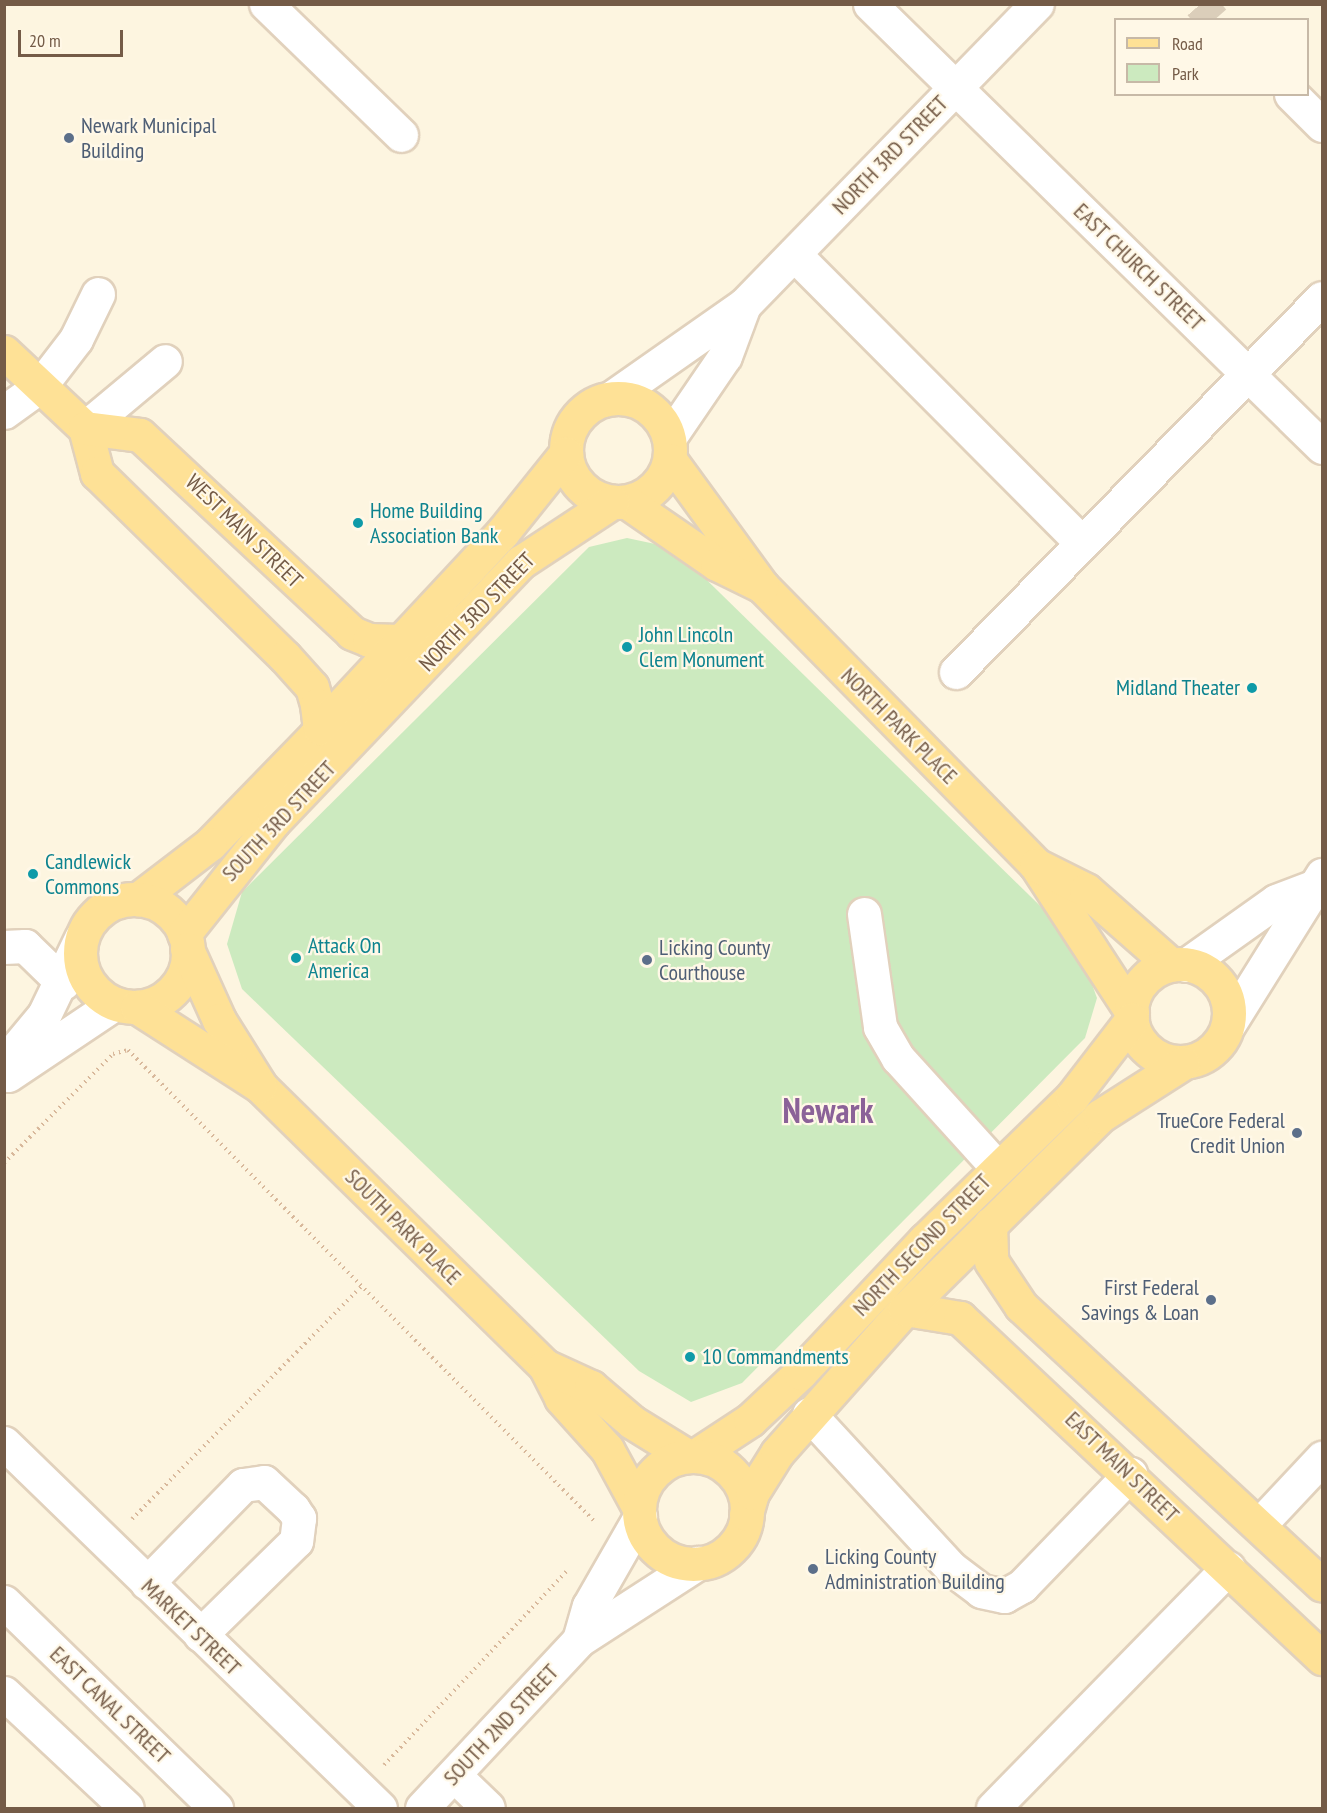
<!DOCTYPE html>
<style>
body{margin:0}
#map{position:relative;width:1327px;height:1813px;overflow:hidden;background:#fdf5e0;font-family:"PT Sans Narrow",sans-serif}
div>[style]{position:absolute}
.green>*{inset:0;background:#cceabf}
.minor-tunnel>*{height:33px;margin-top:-16.5px;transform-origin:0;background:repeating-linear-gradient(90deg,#dbceba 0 33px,transparent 0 49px)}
.path>*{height:4px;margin-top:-2px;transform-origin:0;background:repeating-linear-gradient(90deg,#d8b89b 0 1.5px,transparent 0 6px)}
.roads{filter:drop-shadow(2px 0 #e1d1bc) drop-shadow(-2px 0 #e1d1bc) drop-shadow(0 2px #e1d1bc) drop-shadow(0 -2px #e1d1bc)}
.minor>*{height:33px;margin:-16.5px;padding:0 16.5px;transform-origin:16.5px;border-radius:16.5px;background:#fff}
.major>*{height:33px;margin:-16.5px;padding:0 16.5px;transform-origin:16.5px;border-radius:16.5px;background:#fee196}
.major>.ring{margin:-16.5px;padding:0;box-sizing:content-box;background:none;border:33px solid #fee196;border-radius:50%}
.dots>*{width:16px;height:16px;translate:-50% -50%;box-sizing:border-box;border:3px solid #fff8e7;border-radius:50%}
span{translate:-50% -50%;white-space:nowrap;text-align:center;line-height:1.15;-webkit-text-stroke:4.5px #fff8e7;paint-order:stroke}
.service-label{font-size:22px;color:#4e5e75}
.left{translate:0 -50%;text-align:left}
.right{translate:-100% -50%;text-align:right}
.street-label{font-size:22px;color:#745b47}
.culture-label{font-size:22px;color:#0d838f}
.town-label{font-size:34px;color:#8b6298;font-weight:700}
.frame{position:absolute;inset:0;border:6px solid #745b47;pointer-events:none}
.legend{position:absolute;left:1114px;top:18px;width:195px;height:78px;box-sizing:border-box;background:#fff8e7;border:2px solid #c7b9a7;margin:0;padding:8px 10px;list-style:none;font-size:18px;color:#745b47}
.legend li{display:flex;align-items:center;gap:12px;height:30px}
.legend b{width:30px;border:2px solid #c7b9a7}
.scale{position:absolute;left:18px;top:30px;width:105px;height:27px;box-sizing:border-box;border:3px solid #745b47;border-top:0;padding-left:8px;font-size:18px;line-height:21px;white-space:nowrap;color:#745b47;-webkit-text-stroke:4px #fff8e7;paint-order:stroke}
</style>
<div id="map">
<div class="green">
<i style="clip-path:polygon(627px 538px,674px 548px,1076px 941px,1097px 998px,1085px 1038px,742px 1383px,691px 1402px,639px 1371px,242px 989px,227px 944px,242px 892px,589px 547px)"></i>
</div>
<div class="minor-tunnel">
<i style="left:1200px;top:4px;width:21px;rotate:49deg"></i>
</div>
<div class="path">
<i style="left:4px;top:1163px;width:154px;rotate:-45deg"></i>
<i style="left:113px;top:1054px;width:16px;rotate:-15deg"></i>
<i style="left:128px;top:1050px;width:665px;rotate:45.3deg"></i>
<i style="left:132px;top:1519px;width:327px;rotate:-45.4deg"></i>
<i style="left:384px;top:1765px;width:268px;rotate:-46.7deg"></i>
</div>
<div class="roads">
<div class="minor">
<i style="left:266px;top:4px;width:188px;rotate:44.1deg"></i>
<i style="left:870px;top:4px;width:633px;rotate:44.42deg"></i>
<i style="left:1291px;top:94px;width:44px;rotate:45deg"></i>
<i style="left:794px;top:254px;width:408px;rotate:45.1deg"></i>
<i style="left:611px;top:398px;width:162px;rotate:-35deg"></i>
<i style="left:744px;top:305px;width:420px;rotate:-45.8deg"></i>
<i style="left:4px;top:412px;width:44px;rotate:-35.8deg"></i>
<i style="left:40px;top:386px;width:59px;rotate:-52.5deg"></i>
<i style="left:76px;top:339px;width:50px;rotate:-63.9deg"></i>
<i style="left:85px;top:428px;width:104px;rotate:-39.9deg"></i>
<i style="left:669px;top:438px;width:99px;rotate:-55.7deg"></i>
<i style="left:725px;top:356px;width:54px;rotate:-69.6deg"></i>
<i style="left:956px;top:672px;width:523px;rotate:-45.62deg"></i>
<i style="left:864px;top:914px;width:114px;rotate:81.9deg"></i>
<i style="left:880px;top:1027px;width:36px;rotate:60deg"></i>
<i style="left:898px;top:1058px;width:147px;rotate:47.8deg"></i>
<i style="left:4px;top:947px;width:21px;rotate:-3deg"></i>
<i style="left:25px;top:946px;width:53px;rotate:44.2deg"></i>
<i style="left:1186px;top:965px;width:110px;rotate:-35.4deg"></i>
<i style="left:1276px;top:901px;width:36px;rotate:-21deg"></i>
<i style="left:1229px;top:1024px;width:176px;rotate:-58deg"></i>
<i style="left:4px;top:1063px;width:62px;rotate:-50.2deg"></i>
<i style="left:44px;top:1015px;width:85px;rotate:-64.3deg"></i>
<i style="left:8px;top:1075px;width:128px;rotate:-33.8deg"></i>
<i style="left:809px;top:1414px;width:209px;rotate:47.3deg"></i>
<i style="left:951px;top:1568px;width:38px;rotate:37deg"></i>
<i style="left:981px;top:1591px;width:24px;rotate:12deg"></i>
<i style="left:1004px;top:1596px;width:21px;rotate:-29deg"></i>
<i style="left:1022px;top:1586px;width:156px;rotate:-46deg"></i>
<i style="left:4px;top:1443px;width:524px;rotate:44.15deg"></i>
<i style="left:1260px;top:1524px;width:91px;rotate:-46.8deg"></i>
<i style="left:147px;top:1583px;width:137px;rotate:-45.6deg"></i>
<i style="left:243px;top:1485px;width:21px;rotate:-8deg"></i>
<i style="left:264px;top:1482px;width:40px;rotate:43deg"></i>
<i style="left:293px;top:1509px;width:11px;rotate:56deg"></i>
<i style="left:299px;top:1518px;width:23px;rotate:97deg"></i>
<i style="left:296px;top:1541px;width:134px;rotate:135.6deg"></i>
<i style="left:4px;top:1602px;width:296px;rotate:44.2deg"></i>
<i style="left:579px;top:1640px;width:35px;rotate:-74deg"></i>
<i style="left:589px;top:1606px;width:103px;rotate:-60.2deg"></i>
<i style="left:4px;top:1693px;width:168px;rotate:43.1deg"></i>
<i style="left:454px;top:1775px;width:47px;rotate:44.1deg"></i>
<i style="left:422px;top:1808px;width:230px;rotate:-46.9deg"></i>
<i style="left:579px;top:1640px;width:142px;rotate:-32.9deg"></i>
<i style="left:993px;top:1808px;width:336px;rotate:-45.6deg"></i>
</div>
<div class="major">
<i style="left:4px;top:352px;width:111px;rotate:43.2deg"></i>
<i style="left:85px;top:428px;width:47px;rotate:75.1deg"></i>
<i style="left:97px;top:473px;width:263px;rotate:44.4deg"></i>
<i style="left:285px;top:657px;width:40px;rotate:48deg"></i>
<i style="left:312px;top:687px;width:19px;rotate:74deg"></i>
<i style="left:317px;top:705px;width:23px;rotate:83deg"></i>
<i style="left:320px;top:728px;width:9px;rotate:122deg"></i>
<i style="left:315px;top:736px;width:151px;rotate:134.2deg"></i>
<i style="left:210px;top:844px;width:91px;rotate:142.6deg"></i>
<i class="ring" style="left:566px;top:398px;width:71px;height:71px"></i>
<i style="left:85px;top:428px;width:55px;rotate:7.3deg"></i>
<i style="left:140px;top:435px;width:290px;rotate:43deg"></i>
<i style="left:352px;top:633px;width:18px;rotate:22deg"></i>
<i style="left:369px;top:640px;width:30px;rotate:2deg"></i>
<i style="left:670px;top:460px;width:156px;rotate:53.9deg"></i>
<i style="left:762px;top:586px;width:391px;rotate:45.5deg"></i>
<i style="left:1036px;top:865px;width:176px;rotate:56.9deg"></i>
<i style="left:627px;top:502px;width:109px;rotate:34.6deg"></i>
<i style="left:717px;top:564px;width:50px;rotate:26.1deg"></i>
<i style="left:320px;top:728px;width:267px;rotate:-47deg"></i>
<i style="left:502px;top:533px;width:102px;rotate:-51.3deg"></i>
<i style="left:1036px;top:865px;width:56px;rotate:26.6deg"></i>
<i style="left:1086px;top:890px;width:113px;rotate:41.4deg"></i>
<i class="ring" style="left:80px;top:899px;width:75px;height:75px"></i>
<i style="left:184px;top:934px;width:144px;rotate:-51.5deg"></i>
<i style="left:274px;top:821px;width:358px;rotate:-46.4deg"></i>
<i style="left:521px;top:562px;width:109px;rotate:-33.4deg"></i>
<i style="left:187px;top:949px;width:78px;rotate:65.7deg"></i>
<i style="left:219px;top:1020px;width:79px;rotate:57.9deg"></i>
<i style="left:261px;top:1087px;width:398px;rotate:44.5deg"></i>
<i style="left:545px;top:1366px;width:36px;rotate:63deg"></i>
<i style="left:561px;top:1398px;width:69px;rotate:48deg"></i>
<i style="left:607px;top:1449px;width:67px;rotate:61.5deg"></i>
<i class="ring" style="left:1131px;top:964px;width:65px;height:65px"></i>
<i style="left:137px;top:1007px;width:146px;rotate:32.7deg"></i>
<i style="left:990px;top:1224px;width:37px;rotate:88deg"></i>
<i style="left:991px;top:1261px;width:54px;rotate:56.3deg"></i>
<i style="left:1021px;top:1306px;width:410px;rotate:42.8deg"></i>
<i style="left:905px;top:1309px;width:56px;rotate:9.3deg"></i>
<i style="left:960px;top:1318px;width:497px;rotate:43.2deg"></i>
<i style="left:545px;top:1366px;width:51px;rotate:24.5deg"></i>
<i style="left:591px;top:1387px;width:54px;rotate:40.5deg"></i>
<i style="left:632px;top:1422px;width:65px;rotate:31.7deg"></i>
<i style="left:695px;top:1456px;width:66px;rotate:-33.2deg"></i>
<i style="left:750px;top:1420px;width:69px;rotate:-43.2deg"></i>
<i style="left:800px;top:1373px;width:183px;rotate:-46.8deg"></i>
<i style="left:925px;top:1240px;width:205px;rotate:-44.2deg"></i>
<i style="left:1072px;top:1097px;width:98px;rotate:-52.4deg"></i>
<i class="ring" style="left:639px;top:1456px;width:75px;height:75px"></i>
<i style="left:746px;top:1514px;width:22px;rotate:-74deg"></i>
<i style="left:752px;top:1493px;width:47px;rotate:-58deg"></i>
<i style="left:777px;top:1453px;width:193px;rotate:-48.4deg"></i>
<i style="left:905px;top:1309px;width:274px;rotate:-44.7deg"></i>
<i style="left:1100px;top:1116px;width:98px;rotate:-32.6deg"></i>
</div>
</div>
<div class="dots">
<i style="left:69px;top:138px;background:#5c6f8a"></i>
<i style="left:358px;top:523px;background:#0f9aa8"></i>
<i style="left:627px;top:647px;background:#0f9aa8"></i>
<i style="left:1252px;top:688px;background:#0f9aa8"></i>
<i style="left:33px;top:874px;background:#0f9aa8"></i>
<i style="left:296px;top:958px;background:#0f9aa8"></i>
<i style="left:647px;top:960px;background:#5c6f8a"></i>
<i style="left:1297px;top:1133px;background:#5c6f8a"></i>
<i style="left:1211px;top:1300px;background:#5c6f8a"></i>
<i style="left:690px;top:1357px;background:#0f9aa8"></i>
<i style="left:813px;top:1569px;background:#5c6f8a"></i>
</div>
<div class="service-label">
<span class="left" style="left:81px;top:138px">Newark Municipal<br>Building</span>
<span class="left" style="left:659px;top:960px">Licking County<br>Courthouse</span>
<span class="right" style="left:1285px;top:1133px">TrueCore Federal<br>Credit Union</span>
<span class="right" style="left:1199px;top:1300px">First Federal<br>Savings &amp; Loan</span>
<span class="left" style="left:825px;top:1569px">Licking County<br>Administration Building</span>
</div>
<div class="street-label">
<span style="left:890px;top:155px;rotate:-46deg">NORTH 3RD STREET</span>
<span style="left:1139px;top:267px;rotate:44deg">EAST CHURCH STREET</span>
<span style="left:244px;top:531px;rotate:44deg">WEST MAIN STREET</span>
<span style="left:477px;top:612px;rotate:-46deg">NORTH 3RD STREET</span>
<span style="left:899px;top:726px;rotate:45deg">NORTH PARK PLACE</span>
<span style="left:279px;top:821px;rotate:-47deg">SOUTH 3RD STREET</span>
<span style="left:403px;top:1227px;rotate:45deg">SOUTH PARK PLACE</span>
<span style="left:922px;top:1245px;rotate:-46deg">NORTH SECOND STREET</span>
<span style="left:1122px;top:1467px;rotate:44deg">EAST MAIN STREET</span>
<span style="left:191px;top:1627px;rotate:44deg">MARKET STREET</span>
<span style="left:110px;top:1705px;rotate:44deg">EAST CANAL STREET</span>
<span style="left:501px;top:1725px;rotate:-47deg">SOUTH 2ND STREET</span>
</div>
<div class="culture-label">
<span class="left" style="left:370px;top:523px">Home Building<br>Association Bank</span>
<span class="left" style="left:639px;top:647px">John Lincoln<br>Clem Monument</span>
<span class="right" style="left:1240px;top:688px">Midland Theater</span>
<span class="left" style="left:45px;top:874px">Candlewick<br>Commons</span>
<span class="left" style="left:308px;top:958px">Attack On<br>America</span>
<span class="left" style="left:702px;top:1357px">10 Commandments</span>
</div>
<div class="town-label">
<span style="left:828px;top:1111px">Newark</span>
</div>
<div class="frame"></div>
<ul class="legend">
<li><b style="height:8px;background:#fee196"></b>Road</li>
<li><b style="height:16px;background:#cceabf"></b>Park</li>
</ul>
<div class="scale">20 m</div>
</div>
